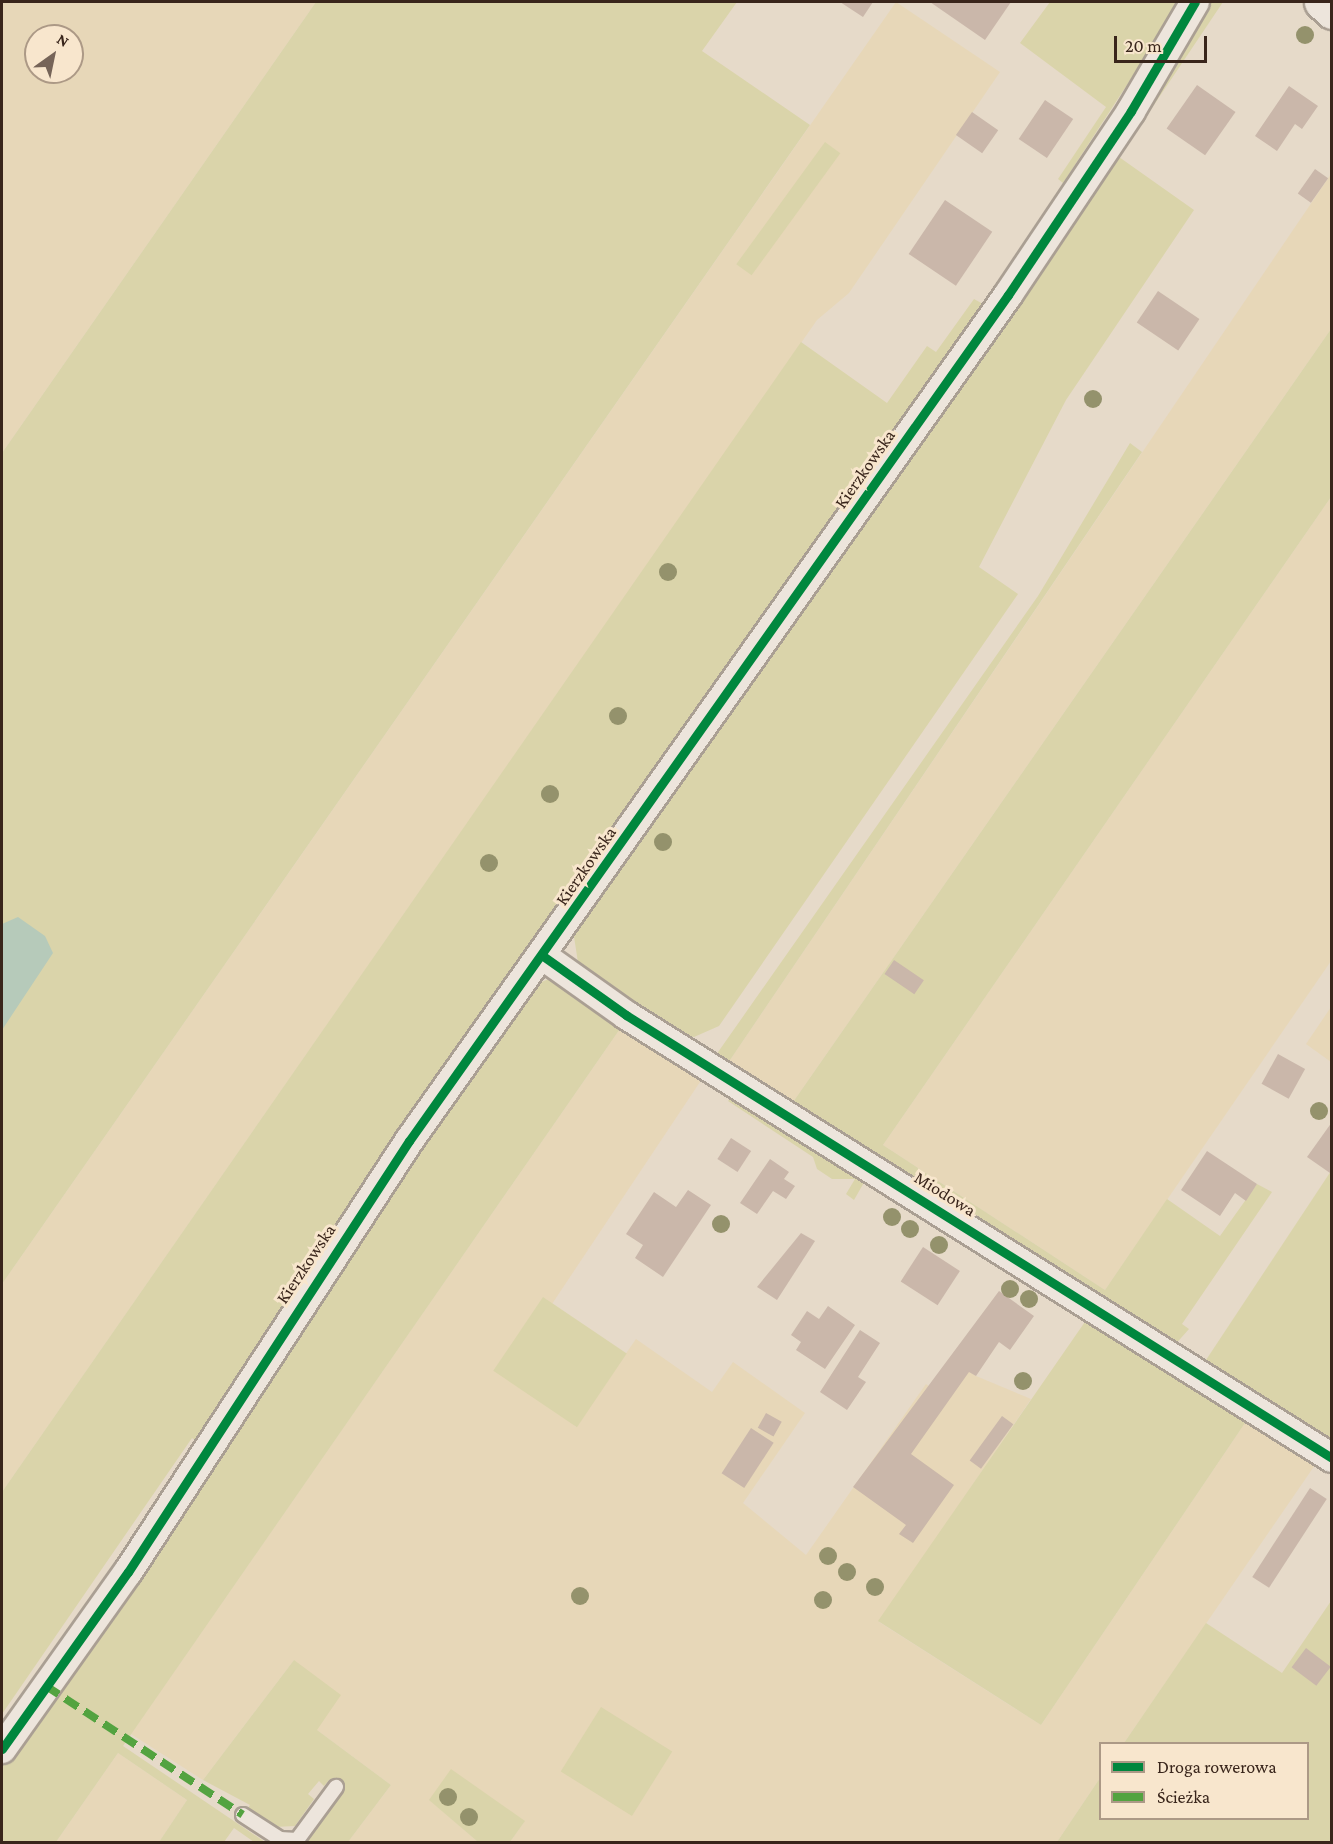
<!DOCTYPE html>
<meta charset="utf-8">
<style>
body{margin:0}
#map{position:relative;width:1333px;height:1844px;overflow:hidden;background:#e6dac9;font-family:"Crimson Pro",serif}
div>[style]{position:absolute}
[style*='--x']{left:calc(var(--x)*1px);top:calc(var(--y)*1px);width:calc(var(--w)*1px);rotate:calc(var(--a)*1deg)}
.farmland>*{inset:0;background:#e7d7b8}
.green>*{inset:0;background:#dad4aa;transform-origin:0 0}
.water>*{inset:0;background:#b6caba}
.building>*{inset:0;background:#cab7aa;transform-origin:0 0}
.roads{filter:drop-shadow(2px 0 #aa9f93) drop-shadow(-2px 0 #aa9f93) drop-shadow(0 2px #aa9f93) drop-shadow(0 -2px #aa9f93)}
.lane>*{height:14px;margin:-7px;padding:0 7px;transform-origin:7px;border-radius:7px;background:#ede5dc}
.street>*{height:28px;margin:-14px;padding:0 14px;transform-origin:14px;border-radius:14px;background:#ede5dc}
.secondary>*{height:33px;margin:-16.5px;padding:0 16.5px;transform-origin:16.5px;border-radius:16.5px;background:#ede5dc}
.quiet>*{height:8px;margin-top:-4px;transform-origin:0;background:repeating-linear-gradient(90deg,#53a340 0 15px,transparent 0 23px)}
.cycleway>*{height:9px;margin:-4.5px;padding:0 4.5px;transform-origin:4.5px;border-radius:4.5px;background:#00873e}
.trees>*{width:18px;height:18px;margin:-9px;border-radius:50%;background:#94926c}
span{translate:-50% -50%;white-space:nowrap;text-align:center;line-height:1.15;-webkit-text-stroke:6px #f8e6cd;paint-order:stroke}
.street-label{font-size:18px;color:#39251b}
.frame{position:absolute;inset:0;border:3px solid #39251b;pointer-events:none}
.legend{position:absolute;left:1099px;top:1742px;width:210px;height:78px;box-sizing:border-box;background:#f8e6cd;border:2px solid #ac9986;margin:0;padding:8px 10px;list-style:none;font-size:18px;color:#39251b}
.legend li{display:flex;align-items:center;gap:12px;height:30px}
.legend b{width:30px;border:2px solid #ac9986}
.north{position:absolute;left:24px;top:24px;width:60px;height:60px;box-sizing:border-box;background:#f8e6cd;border:2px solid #ac9986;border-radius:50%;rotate:33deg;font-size:16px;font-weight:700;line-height:24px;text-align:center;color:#39251b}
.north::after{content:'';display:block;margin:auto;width:21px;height:27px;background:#766458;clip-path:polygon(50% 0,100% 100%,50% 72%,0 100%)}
.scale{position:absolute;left:1114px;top:36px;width:93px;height:27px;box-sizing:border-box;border:3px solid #39251b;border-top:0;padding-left:8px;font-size:18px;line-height:21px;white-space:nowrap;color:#39251b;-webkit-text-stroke:4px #f8e6cd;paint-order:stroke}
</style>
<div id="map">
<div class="farmland">
<div style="clip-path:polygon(evenodd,2px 2px,316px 2px,2px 453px,2px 2px,36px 36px,72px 36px,72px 72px,36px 72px,36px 36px)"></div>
<div style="clip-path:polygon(896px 2px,1000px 72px,849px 293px,817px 320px,2px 1492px,2px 1284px)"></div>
<div style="clip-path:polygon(1331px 174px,1331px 329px,791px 1105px,728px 1063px)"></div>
<div style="clip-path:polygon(1331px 497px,1331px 961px,1105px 1290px,883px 1145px)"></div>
<div style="clip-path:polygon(1331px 1007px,1331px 1062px,1306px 1044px)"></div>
<div style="clip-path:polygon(622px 1026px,702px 1079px,552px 1304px,546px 1299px,575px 1427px,636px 1339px,712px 1392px,733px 1362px,805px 1413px,743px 1503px,806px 1555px,926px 1384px,930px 1387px,951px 1359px,976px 1376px,1031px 1399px,879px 1622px,1041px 1725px,1245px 1423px,1315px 1465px,1124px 1743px,1100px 1744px,1100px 1778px,1057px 1842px,510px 1842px,524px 1822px,430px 1800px,478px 1842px,348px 1842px,391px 1785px,317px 1730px,294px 1660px,203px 1780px,131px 1734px)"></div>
<div style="clip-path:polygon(118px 1753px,187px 1800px,159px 1842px,56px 1842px)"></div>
</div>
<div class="green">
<div style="clip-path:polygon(316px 2px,737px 2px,702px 51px,810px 125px,2px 1284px,2px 453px)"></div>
<div style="clip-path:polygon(1050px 2px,1181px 2px,1063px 183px,1058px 179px,1106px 107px,1020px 43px)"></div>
<div style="clip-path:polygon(1211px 2px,1223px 2px,1119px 157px,1194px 210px,1066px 400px,979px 567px,1018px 594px,719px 1026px,694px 1037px,677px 1033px,579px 969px,573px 930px,1114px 154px)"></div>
<div style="left:825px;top:142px;width:19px;height:151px;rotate:36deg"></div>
<div style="clip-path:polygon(974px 299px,983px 304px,910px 412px,338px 1224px,533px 985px,552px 978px,622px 1026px,123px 1746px,265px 1842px,254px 1842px,234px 1828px,224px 1842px,159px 1842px,187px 1800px,118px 1753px,56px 1842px,2px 1842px,2px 1766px,214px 1454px,192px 1438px,2px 1714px,2px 1492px,801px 342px,887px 403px,927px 346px,936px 352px)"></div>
<div style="clip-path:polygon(1331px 329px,1331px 497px,883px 1145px,1105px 1290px,1167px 1199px,1220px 1236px,1257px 1184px,1272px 1192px,1182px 1324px,1189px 1329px,1173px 1347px,791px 1105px)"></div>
<div style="clip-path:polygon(1130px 443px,1142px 452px,728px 1063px,716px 1055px,1038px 596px)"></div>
<div style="clip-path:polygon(735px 1093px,866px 1179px,854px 1200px,846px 1194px,855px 1179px,832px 1179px,817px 1169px,813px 1157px,728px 1101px)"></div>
<div style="clip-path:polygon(1331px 1171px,1331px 1446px,1206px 1360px)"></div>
<div style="left:543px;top:1297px;width:101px;height:89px;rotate:34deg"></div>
<div style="clip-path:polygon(1089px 1316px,1166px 1362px,1172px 1375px,1196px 1381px,1318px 1460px,1315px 1465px,1245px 1423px,1041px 1725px,878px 1621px)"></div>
<div style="clip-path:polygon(1331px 1601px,1331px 1842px,1057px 1842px,1100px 1778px,1100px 1818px,1308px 1818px,1308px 1744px,1124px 1743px,1206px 1623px,1282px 1673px)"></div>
<div style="clip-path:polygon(294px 1660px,341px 1695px,317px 1730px,391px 1785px,348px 1842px,305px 1842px,344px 1791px,329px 1780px,324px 1786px,319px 1781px,308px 1794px,314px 1799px,295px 1826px,274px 1827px,247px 1809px,250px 1805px,203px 1780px)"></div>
<div style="left:601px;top:1707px;width:84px;height:76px;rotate:32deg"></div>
<div style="clip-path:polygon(451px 1769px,525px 1821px,510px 1842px,478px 1842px,429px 1800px)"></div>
</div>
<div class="water">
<div style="clip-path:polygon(18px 917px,45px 936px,53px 953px,2px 1030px,2px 924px)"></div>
</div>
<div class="building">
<div style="clip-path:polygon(840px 2px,873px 2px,863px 17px)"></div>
<div style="clip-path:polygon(930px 2px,1011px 2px,985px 40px)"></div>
<div style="left:1197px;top:85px;width:47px;height:53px;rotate:35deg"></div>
<div style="clip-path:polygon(1289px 86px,1318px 106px,1302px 129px,1295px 124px,1277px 151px,1255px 136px)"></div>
<div style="left:1045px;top:100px;width:34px;height:47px;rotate:34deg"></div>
<div style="left:972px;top:112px;width:32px;height:28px;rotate:35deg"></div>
<div style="left:1315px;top:169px;width:16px;height:30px;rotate:35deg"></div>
<div style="left:945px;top:200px;width:57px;height:65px;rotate:34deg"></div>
<div style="left:1158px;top:291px;width:50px;height:38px;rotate:34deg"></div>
<div style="left:894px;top:960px;width:36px;height:17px;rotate:34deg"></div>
<div style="left:1278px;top:1054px;width:31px;height:34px;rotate:29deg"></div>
<div style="clip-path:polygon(1332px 1122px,1332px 1171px,1330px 1173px,1307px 1157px)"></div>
<div style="left:731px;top:1138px;width:24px;height:25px;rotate:33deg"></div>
<div style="clip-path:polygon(1207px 1151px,1257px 1184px,1246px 1201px,1235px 1193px,1220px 1216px,1181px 1190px)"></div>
<div style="clip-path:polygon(770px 1159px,789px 1172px,784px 1179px,795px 1186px,786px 1199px,773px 1191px,757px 1214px,740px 1203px)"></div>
<div style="clip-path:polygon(688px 1190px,711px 1205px,663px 1277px,635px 1258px,643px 1245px,626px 1234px,654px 1192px,676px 1207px)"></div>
<div style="clip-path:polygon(801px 1233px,815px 1241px,777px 1300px,757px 1287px)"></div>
<div style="left:923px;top:1247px;width:44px;height:41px;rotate:33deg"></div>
<div style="clip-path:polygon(999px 1291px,1034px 1316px,1010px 1350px,999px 1342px,976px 1376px,969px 1372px,911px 1454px,954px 1485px,913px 1543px,899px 1534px,906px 1525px,853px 1487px)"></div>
<div style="clip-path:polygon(828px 1306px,855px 1325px,825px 1369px,796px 1350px,801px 1342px,791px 1335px,807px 1311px,819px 1319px)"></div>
<div style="clip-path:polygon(860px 1330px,880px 1343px,858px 1377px,866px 1382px,847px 1410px,820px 1392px)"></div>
<div style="left:766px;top:1413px;width:18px;height:17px;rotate:29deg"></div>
<div style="left:1002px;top:1416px;width:14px;height:55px;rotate:36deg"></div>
<div style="left:751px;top:1428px;width:27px;height:54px;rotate:33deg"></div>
<div style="left:1310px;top:1488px;width:20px;height:106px;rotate:33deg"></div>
<div style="left:1306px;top:1648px;width:31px;height:24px;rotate:37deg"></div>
</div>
<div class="roads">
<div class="lane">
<div style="--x:243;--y:1815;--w:44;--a:33"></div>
<div style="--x:280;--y:1839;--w:17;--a:3"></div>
<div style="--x:297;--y:1840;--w:66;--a:-53.7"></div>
</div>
<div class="street">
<div style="--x:543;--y:956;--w:102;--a:35.4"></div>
<div style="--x:626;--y:1015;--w:833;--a:32.11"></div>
<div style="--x:2;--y:1749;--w:217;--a:-54.6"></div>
<div style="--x:128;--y:1572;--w:515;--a:-56.9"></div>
<div style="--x:409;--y:1141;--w:1037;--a:-54.7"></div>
<div style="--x:1008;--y:295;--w:221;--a:-56.2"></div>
<div style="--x:1131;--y:111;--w:126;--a:-59.6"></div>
</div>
<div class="secondary">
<div style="--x:1321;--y:2;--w:15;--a:42"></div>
</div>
</div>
<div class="quiet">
<div style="--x:46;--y:1686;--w:235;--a:33.2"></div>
</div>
<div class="cycleway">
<div style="--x:543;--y:956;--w:102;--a:35.4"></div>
<div style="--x:626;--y:1015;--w:833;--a:32.11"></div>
<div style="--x:2;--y:1749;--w:217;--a:-54.6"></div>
<div style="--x:128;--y:1572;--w:515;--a:-56.9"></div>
<div style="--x:409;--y:1141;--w:1037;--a:-54.7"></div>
<div style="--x:1008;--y:295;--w:221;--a:-56.2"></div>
<div style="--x:1131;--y:111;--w:126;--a:-59.6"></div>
</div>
<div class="trees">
<div style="left:1305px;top:35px"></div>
<div style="left:1093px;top:399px"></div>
<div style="left:668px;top:572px"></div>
<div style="left:618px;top:716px"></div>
<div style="left:550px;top:794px"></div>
<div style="left:663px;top:842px"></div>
<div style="left:489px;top:863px"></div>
<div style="left:1319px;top:1111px"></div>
<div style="left:892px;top:1217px"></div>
<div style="left:721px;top:1224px"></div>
<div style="left:910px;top:1229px"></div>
<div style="left:939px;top:1245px"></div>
<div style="left:1010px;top:1289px"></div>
<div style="left:1029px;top:1299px"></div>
<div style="left:1023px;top:1381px"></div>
<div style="left:828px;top:1556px"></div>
<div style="left:847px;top:1572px"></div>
<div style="left:875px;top:1587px"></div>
<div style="left:580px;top:1596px"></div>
<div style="left:823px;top:1600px"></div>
<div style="left:448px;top:1797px"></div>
<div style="left:469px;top:1817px"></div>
</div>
<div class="street-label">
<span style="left:865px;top:469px;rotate:-55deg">Kierzkowska</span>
<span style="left:586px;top:866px;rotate:-55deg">Kierzkowska</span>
<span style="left:945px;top:1194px;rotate:32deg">Miodowa</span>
<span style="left:306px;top:1264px;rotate:-56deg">Kierzkowska</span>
</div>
<div class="frame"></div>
<ul class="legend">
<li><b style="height:8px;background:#00873e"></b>Droga rowerowa</li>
<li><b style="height:8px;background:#53a340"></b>Ścieżka</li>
</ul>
<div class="north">N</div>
<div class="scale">20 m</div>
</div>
